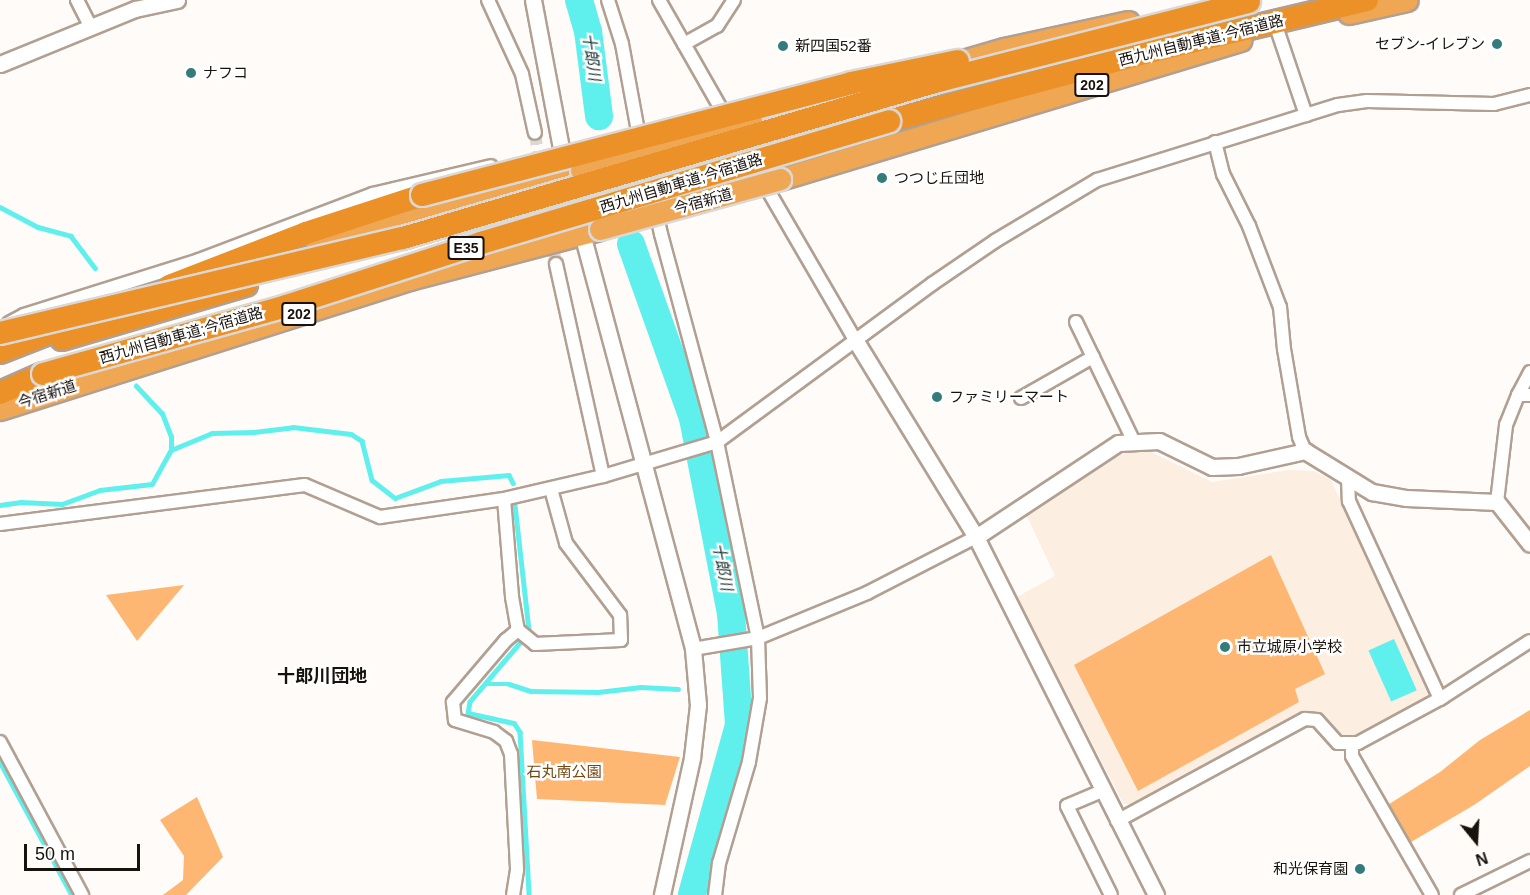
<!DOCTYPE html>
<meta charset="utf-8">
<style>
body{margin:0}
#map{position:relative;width:1530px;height:895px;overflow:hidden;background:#fefbf8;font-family:Helvetica,"Noto Sans JP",sans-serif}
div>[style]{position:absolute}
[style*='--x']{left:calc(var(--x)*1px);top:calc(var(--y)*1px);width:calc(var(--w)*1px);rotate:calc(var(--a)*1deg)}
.built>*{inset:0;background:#fceee1}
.green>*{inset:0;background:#fdb773}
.water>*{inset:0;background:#5ff0ed;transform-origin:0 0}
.stream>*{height:4.5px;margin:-2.25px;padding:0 2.25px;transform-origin:2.25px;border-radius:2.25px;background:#5ff0ed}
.river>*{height:28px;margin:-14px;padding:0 14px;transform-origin:14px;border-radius:14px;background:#5ff0ed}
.minor-tunnel>*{height:12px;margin-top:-6px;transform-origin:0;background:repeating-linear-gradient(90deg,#dcd8d5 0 12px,transparent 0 18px)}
.roads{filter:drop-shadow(2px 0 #b1a092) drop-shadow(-2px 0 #b1a092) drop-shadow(0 2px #b1a092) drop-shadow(0 -2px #b1a092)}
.minor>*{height:12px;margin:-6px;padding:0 6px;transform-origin:6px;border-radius:6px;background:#fff}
.tertiary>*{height:15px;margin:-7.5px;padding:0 7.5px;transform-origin:7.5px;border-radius:7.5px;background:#fff}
.trunk>*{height:21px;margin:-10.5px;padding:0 10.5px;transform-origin:10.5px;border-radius:10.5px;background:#f0a753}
.motorway>*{height:22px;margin:-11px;padding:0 11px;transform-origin:11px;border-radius:11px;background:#ec9128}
.bridges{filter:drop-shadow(2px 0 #dad9d8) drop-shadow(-2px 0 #dad9d8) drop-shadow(0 2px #dad9d8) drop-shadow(0 -2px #dad9d8)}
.trunk-bridge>*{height:21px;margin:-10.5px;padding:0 10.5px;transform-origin:10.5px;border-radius:10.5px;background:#f0a753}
.motorway-bridge>*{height:22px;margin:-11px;padding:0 11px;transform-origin:11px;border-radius:11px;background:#ec9128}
.dots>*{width:16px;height:16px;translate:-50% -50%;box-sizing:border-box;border:3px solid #fff;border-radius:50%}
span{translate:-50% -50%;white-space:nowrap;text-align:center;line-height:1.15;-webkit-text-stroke:5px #fff;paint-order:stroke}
.shield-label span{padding:2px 4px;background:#fff;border:2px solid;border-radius:4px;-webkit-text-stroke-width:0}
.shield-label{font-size:14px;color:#18120d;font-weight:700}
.street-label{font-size:15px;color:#18120d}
.poi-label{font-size:15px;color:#18120d}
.right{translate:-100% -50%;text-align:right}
.left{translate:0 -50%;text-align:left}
.park-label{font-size:15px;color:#764610}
.water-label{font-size:16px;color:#193131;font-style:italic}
.quarter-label{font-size:18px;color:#18120d;font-weight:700}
.north{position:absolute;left:1446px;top:811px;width:60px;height:60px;-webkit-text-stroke:4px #fff;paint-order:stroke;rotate:162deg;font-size:16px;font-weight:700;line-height:24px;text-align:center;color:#18120d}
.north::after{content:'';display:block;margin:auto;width:21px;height:27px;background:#18120d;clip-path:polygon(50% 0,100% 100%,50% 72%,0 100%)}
.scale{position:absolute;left:24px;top:844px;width:116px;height:27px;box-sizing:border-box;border:3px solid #18120d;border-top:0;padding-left:8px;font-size:18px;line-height:21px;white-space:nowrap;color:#18120d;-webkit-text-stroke:4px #fff;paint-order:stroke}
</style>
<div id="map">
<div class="built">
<div style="clip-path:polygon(1133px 450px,1151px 452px,1212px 482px,1289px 470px,1314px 471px,1331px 480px,1429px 696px,1359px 735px,1344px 736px,1322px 714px,1305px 710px,1131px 805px,1123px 803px,1017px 597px,1055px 576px,1027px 516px,1114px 458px)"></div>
</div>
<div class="green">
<div style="clip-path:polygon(1271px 555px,1325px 674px,1295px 689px,1299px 702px,1138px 791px,1074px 665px)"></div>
<div style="clip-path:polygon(184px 585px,137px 641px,106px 595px)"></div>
<div style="clip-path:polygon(1530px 710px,1530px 766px,1474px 805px,1411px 842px,1386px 806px,1440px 772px,1480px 740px)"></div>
<div style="clip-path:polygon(532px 740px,680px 757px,665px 805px,537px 799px)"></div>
<div style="clip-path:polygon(197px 797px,223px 857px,186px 895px,163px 895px,183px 880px,184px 856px,160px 820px)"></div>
</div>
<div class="water">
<div style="left:1394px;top:639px;width:56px;height:28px;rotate:66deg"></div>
</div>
<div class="stream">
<div style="--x:0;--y:207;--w:43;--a:27.8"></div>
<div style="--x:38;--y:227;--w:34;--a:15"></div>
<div style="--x:71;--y:236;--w:40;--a:53"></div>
<div style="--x:171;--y:450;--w:44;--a:-22.5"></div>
<div style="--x:212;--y:433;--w:42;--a:-1.4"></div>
<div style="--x:254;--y:432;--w:39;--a:-7"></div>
<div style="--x:293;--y:427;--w:58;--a:6.9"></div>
<div style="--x:351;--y:434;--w:13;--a:32"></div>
<div style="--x:362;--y:441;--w:40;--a:75.6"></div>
<div style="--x:372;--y:480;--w:29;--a:38"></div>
<div style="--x:395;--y:498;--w:49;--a:-20.3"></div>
<div style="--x:441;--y:481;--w:68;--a:-5"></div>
<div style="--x:509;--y:475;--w:9;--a:63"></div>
<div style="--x:0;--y:505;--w:21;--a:-8"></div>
<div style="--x:21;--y:502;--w:41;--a:2.8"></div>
<div style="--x:62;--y:504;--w:40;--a:-20.2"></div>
<div style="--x:100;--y:490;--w:52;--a:-6.6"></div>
<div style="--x:152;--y:484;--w:39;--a:-61"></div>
<div style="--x:171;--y:450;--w:13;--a:-90"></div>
<div style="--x:171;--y:437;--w:25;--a:-111"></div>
<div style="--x:162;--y:414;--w:38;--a:-133"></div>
<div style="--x:515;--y:505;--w:125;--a:83.6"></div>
<div style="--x:520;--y:643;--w:77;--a:130.3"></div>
<div style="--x:470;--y:702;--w:11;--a:100"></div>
<div style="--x:468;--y:713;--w:47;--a:12.3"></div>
<div style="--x:514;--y:723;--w:11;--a:56"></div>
<div style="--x:520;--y:732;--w:163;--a:86.8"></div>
<div style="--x:485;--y:684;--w:24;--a:0"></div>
<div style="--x:509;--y:684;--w:23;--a:18"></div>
<div style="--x:531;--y:691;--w:67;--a:0.9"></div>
<div style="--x:598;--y:692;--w:43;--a:-6.6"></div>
<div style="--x:641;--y:687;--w:37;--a:3"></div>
<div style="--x:0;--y:762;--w:151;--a:61.6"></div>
</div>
<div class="river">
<div style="--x:579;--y:0;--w:32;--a:74"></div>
<div style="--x:588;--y:31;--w:86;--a:82.6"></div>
<div style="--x:631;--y:244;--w:185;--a:70.4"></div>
<div style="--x:693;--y:418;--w:199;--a:79"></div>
<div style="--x:731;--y:613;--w:112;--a:85.9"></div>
<div style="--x:739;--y:725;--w:176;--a:105.5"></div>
</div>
<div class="minor-tunnel">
<div style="--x:535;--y:133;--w:34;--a:82"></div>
<div style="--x:545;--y:193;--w:72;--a:81.2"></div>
</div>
<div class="roads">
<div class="minor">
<div style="--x:77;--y:0;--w:30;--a:63"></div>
<div style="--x:488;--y:0;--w:81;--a:65.3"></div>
<div style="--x:522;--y:74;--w:60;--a:77.6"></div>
<div style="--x:608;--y:0;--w:46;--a:72.3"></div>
<div style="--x:622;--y:44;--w:100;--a:79.6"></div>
<div style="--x:659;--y:0;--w:137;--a:60.3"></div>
<div style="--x:1277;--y:29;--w:91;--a:71.4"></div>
<div style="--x:684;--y:44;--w:38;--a:-29"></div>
<div style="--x:717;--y:26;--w:31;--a:-57"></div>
<div style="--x:737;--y:137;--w:233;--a:59.8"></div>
<div style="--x:1215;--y:142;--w:33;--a:76"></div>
<div style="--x:1223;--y:174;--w:58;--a:63.4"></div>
<div style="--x:1249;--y:226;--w:87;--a:69.1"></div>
<div style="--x:1280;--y:307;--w:42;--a:84.6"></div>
<div style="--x:1284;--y:349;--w:89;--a:80.3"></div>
<div style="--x:1299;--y:437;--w:15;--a:67"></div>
<div style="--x:645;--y:162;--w:74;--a:77.5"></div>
<div style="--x:661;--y:234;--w:215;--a:74.9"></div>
<div style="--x:717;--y:442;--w:200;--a:78.2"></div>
<div style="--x:758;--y:638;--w:60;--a:88.1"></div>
<div style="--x:760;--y:698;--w:65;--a:99.8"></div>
<div style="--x:749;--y:762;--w:105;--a:106.5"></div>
<div style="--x:719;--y:863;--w:32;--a:97"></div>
<div style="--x:556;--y:264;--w:217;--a:77.5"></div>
<div style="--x:1076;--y:322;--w:133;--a:64.2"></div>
<div style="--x:9;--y:323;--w:17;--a:-28"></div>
<div style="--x:24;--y:315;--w:183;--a:-17.4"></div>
<div style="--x:199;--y:260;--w:186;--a:-20.8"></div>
<div style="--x:373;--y:194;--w:121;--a:-13.3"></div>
<div style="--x:1518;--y:395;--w:26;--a:-62"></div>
<div style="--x:1021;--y:398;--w:83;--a:-29.7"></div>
<div style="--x:1348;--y:477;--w:24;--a:88"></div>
<div style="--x:1349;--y:501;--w:218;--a:65.3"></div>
<div style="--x:504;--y:499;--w:98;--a:85.3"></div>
<div style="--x:512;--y:597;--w:34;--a:80"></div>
<div style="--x:518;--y:630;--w:16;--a:140"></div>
<div style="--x:506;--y:640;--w:82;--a:130.5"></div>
<div style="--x:453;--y:702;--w:18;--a:84"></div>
<div style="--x:455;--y:720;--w:41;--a:17.1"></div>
<div style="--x:494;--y:732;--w:15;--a:37"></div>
<div style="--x:506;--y:741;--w:14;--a:69"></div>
<div style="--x:511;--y:754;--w:116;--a:87"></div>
<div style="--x:517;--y:870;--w:25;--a:99"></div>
<div style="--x:1497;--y:502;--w:78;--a:-83.3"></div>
<div style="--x:1506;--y:425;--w:32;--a:-68"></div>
<div style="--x:1518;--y:395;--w:12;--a:0"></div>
<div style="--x:0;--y:524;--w:307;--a:-7.3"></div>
<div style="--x:305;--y:485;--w:82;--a:23.1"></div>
<div style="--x:380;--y:517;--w:125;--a:-8.3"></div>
<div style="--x:504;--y:499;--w:102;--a:-13.1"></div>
<div style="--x:603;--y:476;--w:119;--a:-16.6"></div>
<div style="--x:717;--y:442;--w:267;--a:-36.3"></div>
<div style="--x:932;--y:284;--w:76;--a:-34.3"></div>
<div style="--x:995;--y:241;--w:119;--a:-30.9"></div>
<div style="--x:1097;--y:180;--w:252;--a:-17.3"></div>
<div style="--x:1338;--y:105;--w:29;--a:-8"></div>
<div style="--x:1367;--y:101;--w:127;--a:1.4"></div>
<div style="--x:1494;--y:104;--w:37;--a:-14"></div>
<div style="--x:518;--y:630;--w:22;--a:39"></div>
<div style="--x:535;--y:644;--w:86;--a:-2.7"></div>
<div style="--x:621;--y:640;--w:25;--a:-92"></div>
<div style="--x:620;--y:615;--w:90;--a:-126.9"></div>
<div style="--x:566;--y:543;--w:56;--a:-105.5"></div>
<div style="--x:693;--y:649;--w:66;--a:-9.6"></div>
<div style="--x:758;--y:638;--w:118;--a:-22.4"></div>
<div style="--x:867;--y:593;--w:123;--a:-27.2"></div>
<div style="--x:0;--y:742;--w:174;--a:61.8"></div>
<div style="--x:1352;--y:744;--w:12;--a:90"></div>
<div style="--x:1352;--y:756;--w:160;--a:60.1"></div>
<div style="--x:1102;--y:791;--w:38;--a:157"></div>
<div style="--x:1067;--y:806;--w:99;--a:63.7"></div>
<div style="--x:1117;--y:821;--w:214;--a:-28.5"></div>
<div style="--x:1305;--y:719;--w:12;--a:5"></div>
<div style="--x:1317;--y:720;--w:31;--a:48"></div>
<div style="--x:1338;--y:743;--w:20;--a:0"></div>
<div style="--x:1358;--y:743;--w:97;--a:-28.4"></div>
<div style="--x:1443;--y:697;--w:103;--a:-32.8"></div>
<div style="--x:1461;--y:895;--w:77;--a:-26.2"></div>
</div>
<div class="tertiary">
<div style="--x:533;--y:0;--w:177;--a:79.3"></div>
<div style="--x:566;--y:174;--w:492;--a:75"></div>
<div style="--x:693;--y:649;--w:56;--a:84.9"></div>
<div style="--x:698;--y:705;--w:53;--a:96.5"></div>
<div style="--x:692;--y:758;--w:140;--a:102.4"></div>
<div style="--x:0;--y:64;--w:146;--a:-22.2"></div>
<div style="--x:135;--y:9;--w:43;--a:-12.1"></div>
<div style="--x:854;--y:338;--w:233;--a:58.5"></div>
<div style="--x:976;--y:537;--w:401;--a:63.3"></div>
<div style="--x:976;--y:537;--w:170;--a:-33.5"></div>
<div style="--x:1118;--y:443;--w:41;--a:-2.8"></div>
<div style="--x:1159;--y:441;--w:59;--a:26.1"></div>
<div style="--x:1212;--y:467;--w:26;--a:-2"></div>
<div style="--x:1238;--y:466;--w:69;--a:-12.6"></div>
<div style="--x:1305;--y:451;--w:79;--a:31.5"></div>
<div style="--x:1372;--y:492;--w:35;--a:10"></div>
<div style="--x:1406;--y:498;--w:91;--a:2.5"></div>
<div style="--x:1497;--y:502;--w:53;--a:51.8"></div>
</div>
<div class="trunk">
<div style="--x:1349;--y:13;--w:59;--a:-12.6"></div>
<div style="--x:942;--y:67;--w:65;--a:-16.2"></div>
<div style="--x:1004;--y:49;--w:127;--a:-12.3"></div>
<div style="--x:751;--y:121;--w:56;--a:-15.5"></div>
<div style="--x:780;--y:179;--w:481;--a:-16.8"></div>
<div style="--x:316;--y:249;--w:277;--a:-16.6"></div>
<div style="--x:0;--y:409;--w:429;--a:-17.6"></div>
<div style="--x:409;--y:279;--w:197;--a:-14.7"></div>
</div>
<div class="motorway">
<div style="--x:889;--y:121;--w:273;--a:-14.9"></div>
<div style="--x:1153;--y:51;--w:220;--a:-13.4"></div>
<div style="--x:169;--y:286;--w:147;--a:-21.1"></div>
<div style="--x:306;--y:233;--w:122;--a:-18.1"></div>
<div style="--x:62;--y:339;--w:192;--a:-16.4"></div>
<div style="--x:0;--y:352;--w:83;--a:-21.3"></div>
<div style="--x:0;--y:393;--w:47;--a:-23.8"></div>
</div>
</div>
<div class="bridges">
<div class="trunk-bridge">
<div style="--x:581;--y:170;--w:177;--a:-16.1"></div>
<div style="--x:600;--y:229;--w:187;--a:-15.5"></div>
</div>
<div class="motorway-bridge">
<div style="--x:422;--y:195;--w:443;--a:-14.6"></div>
<div style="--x:851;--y:83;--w:109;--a:-11.6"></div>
<div style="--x:0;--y:333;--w:414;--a:-13.3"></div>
<div style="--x:403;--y:238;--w:558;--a:-16.35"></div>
<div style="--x:938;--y:81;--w:321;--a:-14.3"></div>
<div style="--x:43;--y:374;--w:252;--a:-15.6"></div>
<div style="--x:286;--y:306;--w:205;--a:-17.9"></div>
<div style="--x:481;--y:243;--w:426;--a:-16.6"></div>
</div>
</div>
<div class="dots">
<div style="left:1497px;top:44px;background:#337c7b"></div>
<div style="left:783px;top:46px;background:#337c7b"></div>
<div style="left:191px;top:73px;background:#337c7b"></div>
<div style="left:882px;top:178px;background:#337c7b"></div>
<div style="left:937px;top:397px;background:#337c7b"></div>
<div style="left:1225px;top:647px;background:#337c7b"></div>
<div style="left:1360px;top:869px;background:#337c7b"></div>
</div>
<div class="shield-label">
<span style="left:1092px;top:85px">202</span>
<span style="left:466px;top:248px">E35</span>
<span style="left:299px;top:314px">202</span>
</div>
<div class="street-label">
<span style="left:1201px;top:40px;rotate:-14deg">西九州自動車道;今宿道路</span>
<span style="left:681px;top:183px;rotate:-17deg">西九州自動車道;今宿道路</span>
<span style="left:703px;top:201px;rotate:-15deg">今宿新道</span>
<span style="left:181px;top:335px;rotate:-16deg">西九州自動車道;今宿道路</span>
<span style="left:47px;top:394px;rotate:-18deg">今宿新道</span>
</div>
<div class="poi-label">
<span class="right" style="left:1485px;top:44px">セブン-イレブン</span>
<span class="left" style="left:795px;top:46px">新四国52番</span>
<span class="left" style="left:203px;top:73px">ナフコ</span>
<span class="left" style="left:894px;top:178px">つつじ丘団地</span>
<span class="left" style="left:949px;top:397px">ファミリーマート</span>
<span class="left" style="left:1237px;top:647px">市立城原小学校</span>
<span class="right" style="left:1348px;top:869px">和光保育園</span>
</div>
<div class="park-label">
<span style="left:564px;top:772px">石丸南公園</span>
</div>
<div class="water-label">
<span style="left:591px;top:57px;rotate:82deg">十郎川</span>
<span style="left:722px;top:567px;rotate:79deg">十郎川</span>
</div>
<div class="quarter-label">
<span style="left:322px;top:676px">十郎川団地</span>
</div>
<div class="north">N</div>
<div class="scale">50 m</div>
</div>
